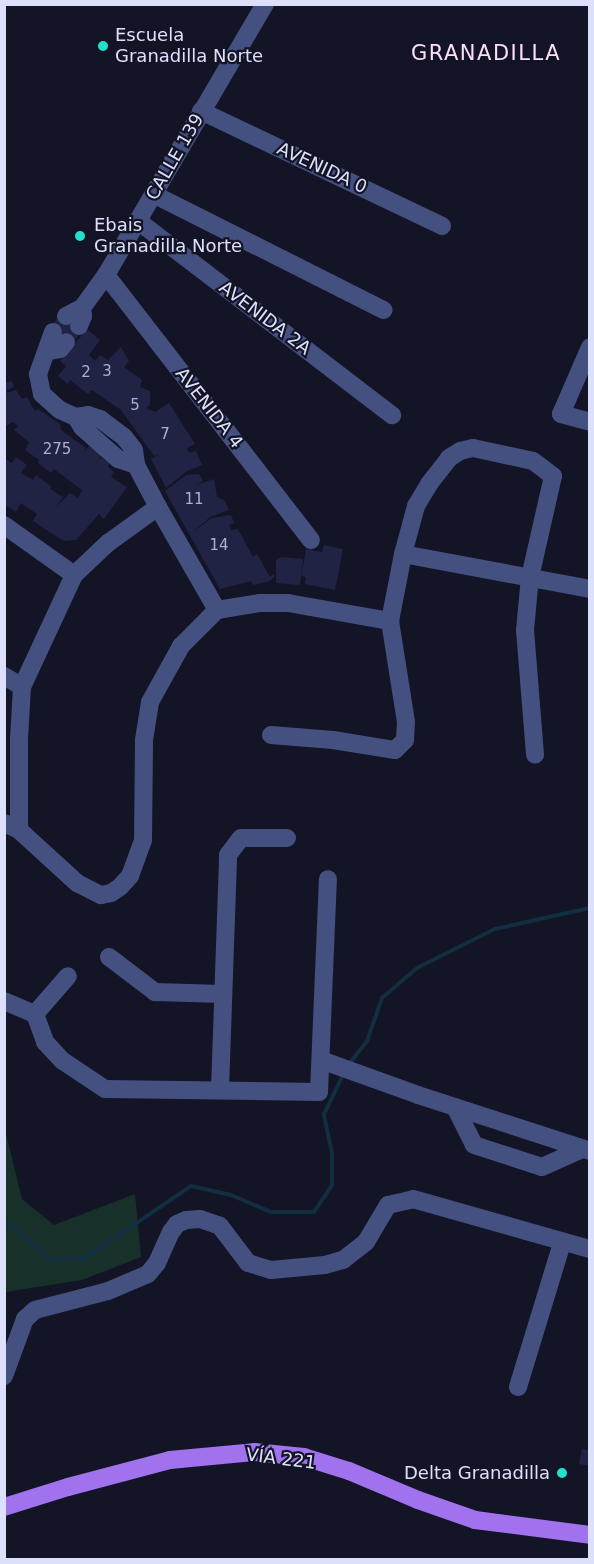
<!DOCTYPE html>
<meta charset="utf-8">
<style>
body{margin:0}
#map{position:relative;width:594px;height:1564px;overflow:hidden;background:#131426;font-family:"DejaVu Sans",sans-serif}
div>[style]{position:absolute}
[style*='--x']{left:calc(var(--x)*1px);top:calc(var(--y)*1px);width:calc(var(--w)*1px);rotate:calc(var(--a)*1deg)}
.green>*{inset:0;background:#173029}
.stream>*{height:4px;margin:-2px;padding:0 2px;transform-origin:2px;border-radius:2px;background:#122e41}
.building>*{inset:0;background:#212345;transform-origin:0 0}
.minor>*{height:18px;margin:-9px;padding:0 9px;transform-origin:9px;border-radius:9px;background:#44507f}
.major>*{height:18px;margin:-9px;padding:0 9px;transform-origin:9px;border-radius:9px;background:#a172ed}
.dots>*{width:16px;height:16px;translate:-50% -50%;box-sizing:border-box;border:3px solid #131426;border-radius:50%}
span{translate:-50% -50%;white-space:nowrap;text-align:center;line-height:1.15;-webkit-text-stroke:4.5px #131426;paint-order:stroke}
.number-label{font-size:15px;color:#aeb1ce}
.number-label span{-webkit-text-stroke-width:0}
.poi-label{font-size:18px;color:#dde0fb}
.left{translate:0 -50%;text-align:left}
.right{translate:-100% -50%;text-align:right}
.street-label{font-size:18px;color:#dde0fb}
.quarter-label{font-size:21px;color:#fbdff7;letter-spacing:1.5px}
.frame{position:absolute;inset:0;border:6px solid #dde0fb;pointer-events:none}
</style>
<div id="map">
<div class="green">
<div style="clip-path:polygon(4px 1125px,22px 1199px,54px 1225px,135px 1194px,141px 1257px,82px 1280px,5px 1292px)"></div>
</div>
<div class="stream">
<div style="--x:349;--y:1064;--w:29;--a:-52"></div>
<div style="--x:367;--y:1041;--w:46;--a:-70.8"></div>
<div style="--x:382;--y:998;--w:46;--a:-40.6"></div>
<div style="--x:417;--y:968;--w:87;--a:-26.6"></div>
<div style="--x:495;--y:929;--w:97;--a:-12.5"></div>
<div style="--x:4;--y:1219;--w:62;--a:41.7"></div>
<div style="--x:50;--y:1260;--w:35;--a:-3"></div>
<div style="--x:85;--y:1258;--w:128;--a:-34.2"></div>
<div style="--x:191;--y:1186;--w:41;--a:12.7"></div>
<div style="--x:231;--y:1195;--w:43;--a:23"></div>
<div style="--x:271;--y:1212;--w:43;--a:0"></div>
<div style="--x:314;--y:1212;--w:32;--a:-56"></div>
<div style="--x:332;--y:1185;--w:32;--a:-90"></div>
<div style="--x:332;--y:1153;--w:40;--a:-102"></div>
<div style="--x:324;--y:1114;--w:46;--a:-64"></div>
</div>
<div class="building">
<div style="left:61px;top:313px;width:27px;height:20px;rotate:36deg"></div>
<div style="clip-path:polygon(87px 329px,100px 340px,89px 355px,95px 361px,100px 355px,108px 360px,121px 347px,129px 361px,124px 367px,142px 380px,140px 387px,150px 391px,150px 405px,146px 408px,155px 412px,169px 403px,195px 444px,187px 448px,189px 453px,196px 451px,202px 465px,187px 471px,166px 488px,151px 459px,160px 454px,154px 456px,121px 410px,92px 390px,88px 394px,70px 380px,68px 384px,58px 376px,66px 366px,60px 361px)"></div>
<div style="clip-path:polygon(12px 381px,14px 387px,7px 390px,7px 393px,16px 390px,22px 399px,27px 397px,35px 411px,38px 409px,60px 424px,61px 430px,86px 448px,83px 453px,89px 446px,102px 455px,94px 465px,102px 457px,110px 463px,108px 467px,114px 472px,111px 477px,127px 487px,104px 519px,99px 514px,76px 540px,64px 541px,45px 529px,33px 521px,37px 514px,21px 503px,16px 512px,4px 504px,4px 458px,12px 463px,16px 457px,27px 465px,21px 473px,33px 480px,36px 475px,52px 487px,50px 489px,63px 497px,56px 507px,70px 493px,78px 498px,82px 490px,54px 469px,51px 473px,38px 463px,39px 460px,25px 450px,29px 442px,14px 430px,18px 426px,13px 422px,4px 427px,4px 383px)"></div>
<div style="clip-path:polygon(199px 474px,203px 481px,196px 485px,214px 479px,217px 497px,224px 500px,229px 510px,210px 517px,193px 532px,212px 518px,231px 515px,234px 523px,229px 525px,231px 530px,238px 529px,253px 557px,257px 554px,270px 577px,273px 574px,275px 576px,270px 581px,253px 585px,251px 581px,220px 589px,165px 491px,186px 475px)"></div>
<div style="clip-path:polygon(324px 545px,343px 549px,335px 590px,305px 584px,306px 577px,301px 576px,306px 549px,322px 552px)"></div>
<div style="clip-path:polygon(281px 557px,303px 559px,300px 585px,276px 583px,276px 560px)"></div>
<div style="clip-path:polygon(582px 1449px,590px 1451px,590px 1466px,579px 1464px)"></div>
</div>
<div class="minor">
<div style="--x:201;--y:111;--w:267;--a:25.5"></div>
<div style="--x:153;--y:194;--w:258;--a:26.7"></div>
<div style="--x:138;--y:221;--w:320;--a:37.4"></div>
<div style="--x:106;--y:275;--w:335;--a:52.3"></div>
<div style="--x:82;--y:308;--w:41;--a:-54"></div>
<div style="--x:106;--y:275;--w:314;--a:-59.6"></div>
<div style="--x:66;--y:316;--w:18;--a:-27"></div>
<div style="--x:79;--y:326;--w:11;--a:-68"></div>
<div style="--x:83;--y:316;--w:8;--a:-97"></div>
<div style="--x:53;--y:332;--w:45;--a:109.7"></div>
<div style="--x:38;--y:374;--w:20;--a:79"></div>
<div style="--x:42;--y:394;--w:24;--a:42"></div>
<div style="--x:60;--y:410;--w:17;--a:24"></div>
<div style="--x:76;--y:417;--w:12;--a:-9"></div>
<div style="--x:88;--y:415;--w:13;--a:18"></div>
<div style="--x:100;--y:419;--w:30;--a:37"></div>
<div style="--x:124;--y:437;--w:16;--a:52"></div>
<div style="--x:134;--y:450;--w:15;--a:82"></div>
<div style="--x:136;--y:465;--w:47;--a:62.4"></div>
<div style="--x:158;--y:507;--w:119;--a:60.2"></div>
<div style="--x:217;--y:610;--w:44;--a:-9.2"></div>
<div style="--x:260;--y:603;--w:28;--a:0"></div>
<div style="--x:288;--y:603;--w:104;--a:10"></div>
<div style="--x:590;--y:347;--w:73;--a:113.4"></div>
<div style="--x:561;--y:414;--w:30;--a:15"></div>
<div style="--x:48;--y:351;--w:12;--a:-9"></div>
<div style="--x:60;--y:349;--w:9;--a:-49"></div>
<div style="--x:76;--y:417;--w:12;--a:59"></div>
<div style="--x:82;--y:427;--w:27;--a:42"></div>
<div style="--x:102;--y:445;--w:21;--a:41"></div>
<div style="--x:118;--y:459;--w:19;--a:18"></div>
<div style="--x:4;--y:525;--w:86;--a:35.5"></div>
<div style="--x:403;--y:554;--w:190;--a:10.6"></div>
<div style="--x:4;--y:676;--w:21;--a:31"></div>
<div style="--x:271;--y:735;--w:62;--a:4.6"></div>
<div style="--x:333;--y:740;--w:63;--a:9.2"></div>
<div style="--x:395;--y:750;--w:14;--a:-45"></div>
<div style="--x:405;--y:740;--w:18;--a:-87"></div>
<div style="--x:406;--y:722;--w:102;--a:-99"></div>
<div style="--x:390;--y:621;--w:68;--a:-79"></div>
<div style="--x:403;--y:554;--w:50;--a:-74.8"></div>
<div style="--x:416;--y:506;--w:26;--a:-59"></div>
<div style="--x:429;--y:484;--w:33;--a:-52"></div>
<div style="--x:449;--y:458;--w:13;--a:-32"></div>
<div style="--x:460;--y:451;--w:13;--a:-13"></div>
<div style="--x:473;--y:448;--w:61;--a:12.2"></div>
<div style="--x:533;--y:461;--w:25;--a:37"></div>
<div style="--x:553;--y:476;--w:104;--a:102.8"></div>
<div style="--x:530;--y:577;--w:53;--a:95.4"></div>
<div style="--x:525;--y:630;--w:125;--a:85.4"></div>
<div style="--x:4;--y:823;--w:17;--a:25"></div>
<div style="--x:19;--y:830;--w:79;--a:42.4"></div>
<div style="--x:77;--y:883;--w:27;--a:27"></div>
<div style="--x:101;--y:895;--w:10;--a:-11"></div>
<div style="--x:111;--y:893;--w:11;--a:-34"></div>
<div style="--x:120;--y:887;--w:15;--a:-48"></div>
<div style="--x:130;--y:876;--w:38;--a:-70"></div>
<div style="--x:143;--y:840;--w:100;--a:-89.4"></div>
<div style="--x:144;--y:740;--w:38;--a:-81"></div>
<div style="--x:150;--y:702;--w:64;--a:-61"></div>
<div style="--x:181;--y:646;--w:51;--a:-45"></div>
<div style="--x:19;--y:830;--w:91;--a:-90"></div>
<div style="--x:19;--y:739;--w:52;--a:-86.7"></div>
<div style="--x:22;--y:687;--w:123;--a:-65.1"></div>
<div style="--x:74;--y:575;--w:47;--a:-43.3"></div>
<div style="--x:108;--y:543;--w:62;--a:-35.8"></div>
<div style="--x:109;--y:957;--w:58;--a:37.3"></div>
<div style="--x:155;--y:992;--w:68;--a:1.7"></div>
<div style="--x:4;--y:1001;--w:34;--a:23"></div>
<div style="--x:35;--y:1014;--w:50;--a:-49"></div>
<div style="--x:35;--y:1014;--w:30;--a:70"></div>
<div style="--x:45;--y:1042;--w:26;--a:47"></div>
<div style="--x:63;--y:1061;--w:50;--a:33.7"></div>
<div style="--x:105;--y:1089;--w:214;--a:0.8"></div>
<div style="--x:319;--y:1092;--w:213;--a:-87.6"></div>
<div style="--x:321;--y:1060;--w:103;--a:19.8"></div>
<div style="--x:418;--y:1095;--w:181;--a:18"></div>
<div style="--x:220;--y:1089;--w:234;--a:-88"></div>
<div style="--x:228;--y:855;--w:21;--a:-53"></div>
<div style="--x:241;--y:838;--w:46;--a:0"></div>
<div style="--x:455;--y:1107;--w:42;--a:63.4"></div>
<div style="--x:474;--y:1145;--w:71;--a:17.9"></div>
<div style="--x:542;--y:1167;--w:44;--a:-24.2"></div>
<div style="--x:4;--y:1376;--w:61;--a:-69.8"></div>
<div style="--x:25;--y:1319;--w:13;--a:-42"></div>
<div style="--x:35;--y:1310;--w:75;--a:-14.6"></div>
<div style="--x:108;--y:1291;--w:43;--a:-23"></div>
<div style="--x:148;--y:1274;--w:14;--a:-51"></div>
<div style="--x:157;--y:1263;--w:34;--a:-66"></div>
<div style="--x:171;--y:1232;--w:10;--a:-53"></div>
<div style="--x:177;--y:1224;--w:10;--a:-24"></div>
<div style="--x:186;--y:1220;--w:14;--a:-4"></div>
<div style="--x:200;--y:1219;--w:21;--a:19"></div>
<div style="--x:220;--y:1226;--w:46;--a:52.9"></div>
<div style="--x:248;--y:1263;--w:24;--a:17"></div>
<div style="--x:271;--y:1270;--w:54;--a:-5.3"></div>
<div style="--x:325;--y:1265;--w:19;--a:-16"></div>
<div style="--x:343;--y:1260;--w:29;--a:-38"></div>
<div style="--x:366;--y:1242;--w:43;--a:-59.3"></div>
<div style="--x:388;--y:1205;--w:26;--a:-13"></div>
<div style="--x:413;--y:1199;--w:184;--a:15.8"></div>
<div style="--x:518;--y:1387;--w:151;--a:-73"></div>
</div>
<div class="major">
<div style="--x:4;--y:1507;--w:67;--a:-17.4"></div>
<div style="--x:68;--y:1487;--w:106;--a:-14.8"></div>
<div style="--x:170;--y:1460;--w:84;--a:-5.4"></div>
<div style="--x:254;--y:1452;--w:50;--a:5.7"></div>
<div style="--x:304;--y:1457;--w:47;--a:17.3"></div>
<div style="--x:349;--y:1471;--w:75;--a:22.8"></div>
<div style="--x:418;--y:1500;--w:60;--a:19.3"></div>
<div style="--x:475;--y:1520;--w:116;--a:7.4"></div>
</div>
<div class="dots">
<div style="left:103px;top:46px;background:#21e2c8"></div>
<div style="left:80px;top:236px;background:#21e2c8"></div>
<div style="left:562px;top:1473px;background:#21e2c8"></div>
</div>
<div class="number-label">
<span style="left:107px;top:372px">3</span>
<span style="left:86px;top:373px">2</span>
<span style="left:135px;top:406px">5</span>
<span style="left:165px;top:435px">7</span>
<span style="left:57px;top:450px">275</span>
<span style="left:194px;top:500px">11</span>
<span style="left:219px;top:546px">14</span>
</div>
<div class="poi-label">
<span class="left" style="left:115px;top:46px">Escuela<br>Granadilla Norte</span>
<span class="left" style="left:94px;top:236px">Ebais<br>Granadilla Norte</span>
<span class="right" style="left:550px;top:1473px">Delta Granadilla</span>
</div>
<div class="street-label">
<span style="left:175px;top:157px;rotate:-60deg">CALLE 139</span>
<span style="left:322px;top:168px;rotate:25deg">AVENIDA 0</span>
<span style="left:265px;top:318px;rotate:37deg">AVENIDA 2A</span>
<span style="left:209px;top:408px;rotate:52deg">AVENIDA 4</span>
<span style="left:281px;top:1459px;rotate:7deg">VÍA 221</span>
</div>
<div class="quarter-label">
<span style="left:486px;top:53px">GRANADILLA</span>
</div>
<div class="frame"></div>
</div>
